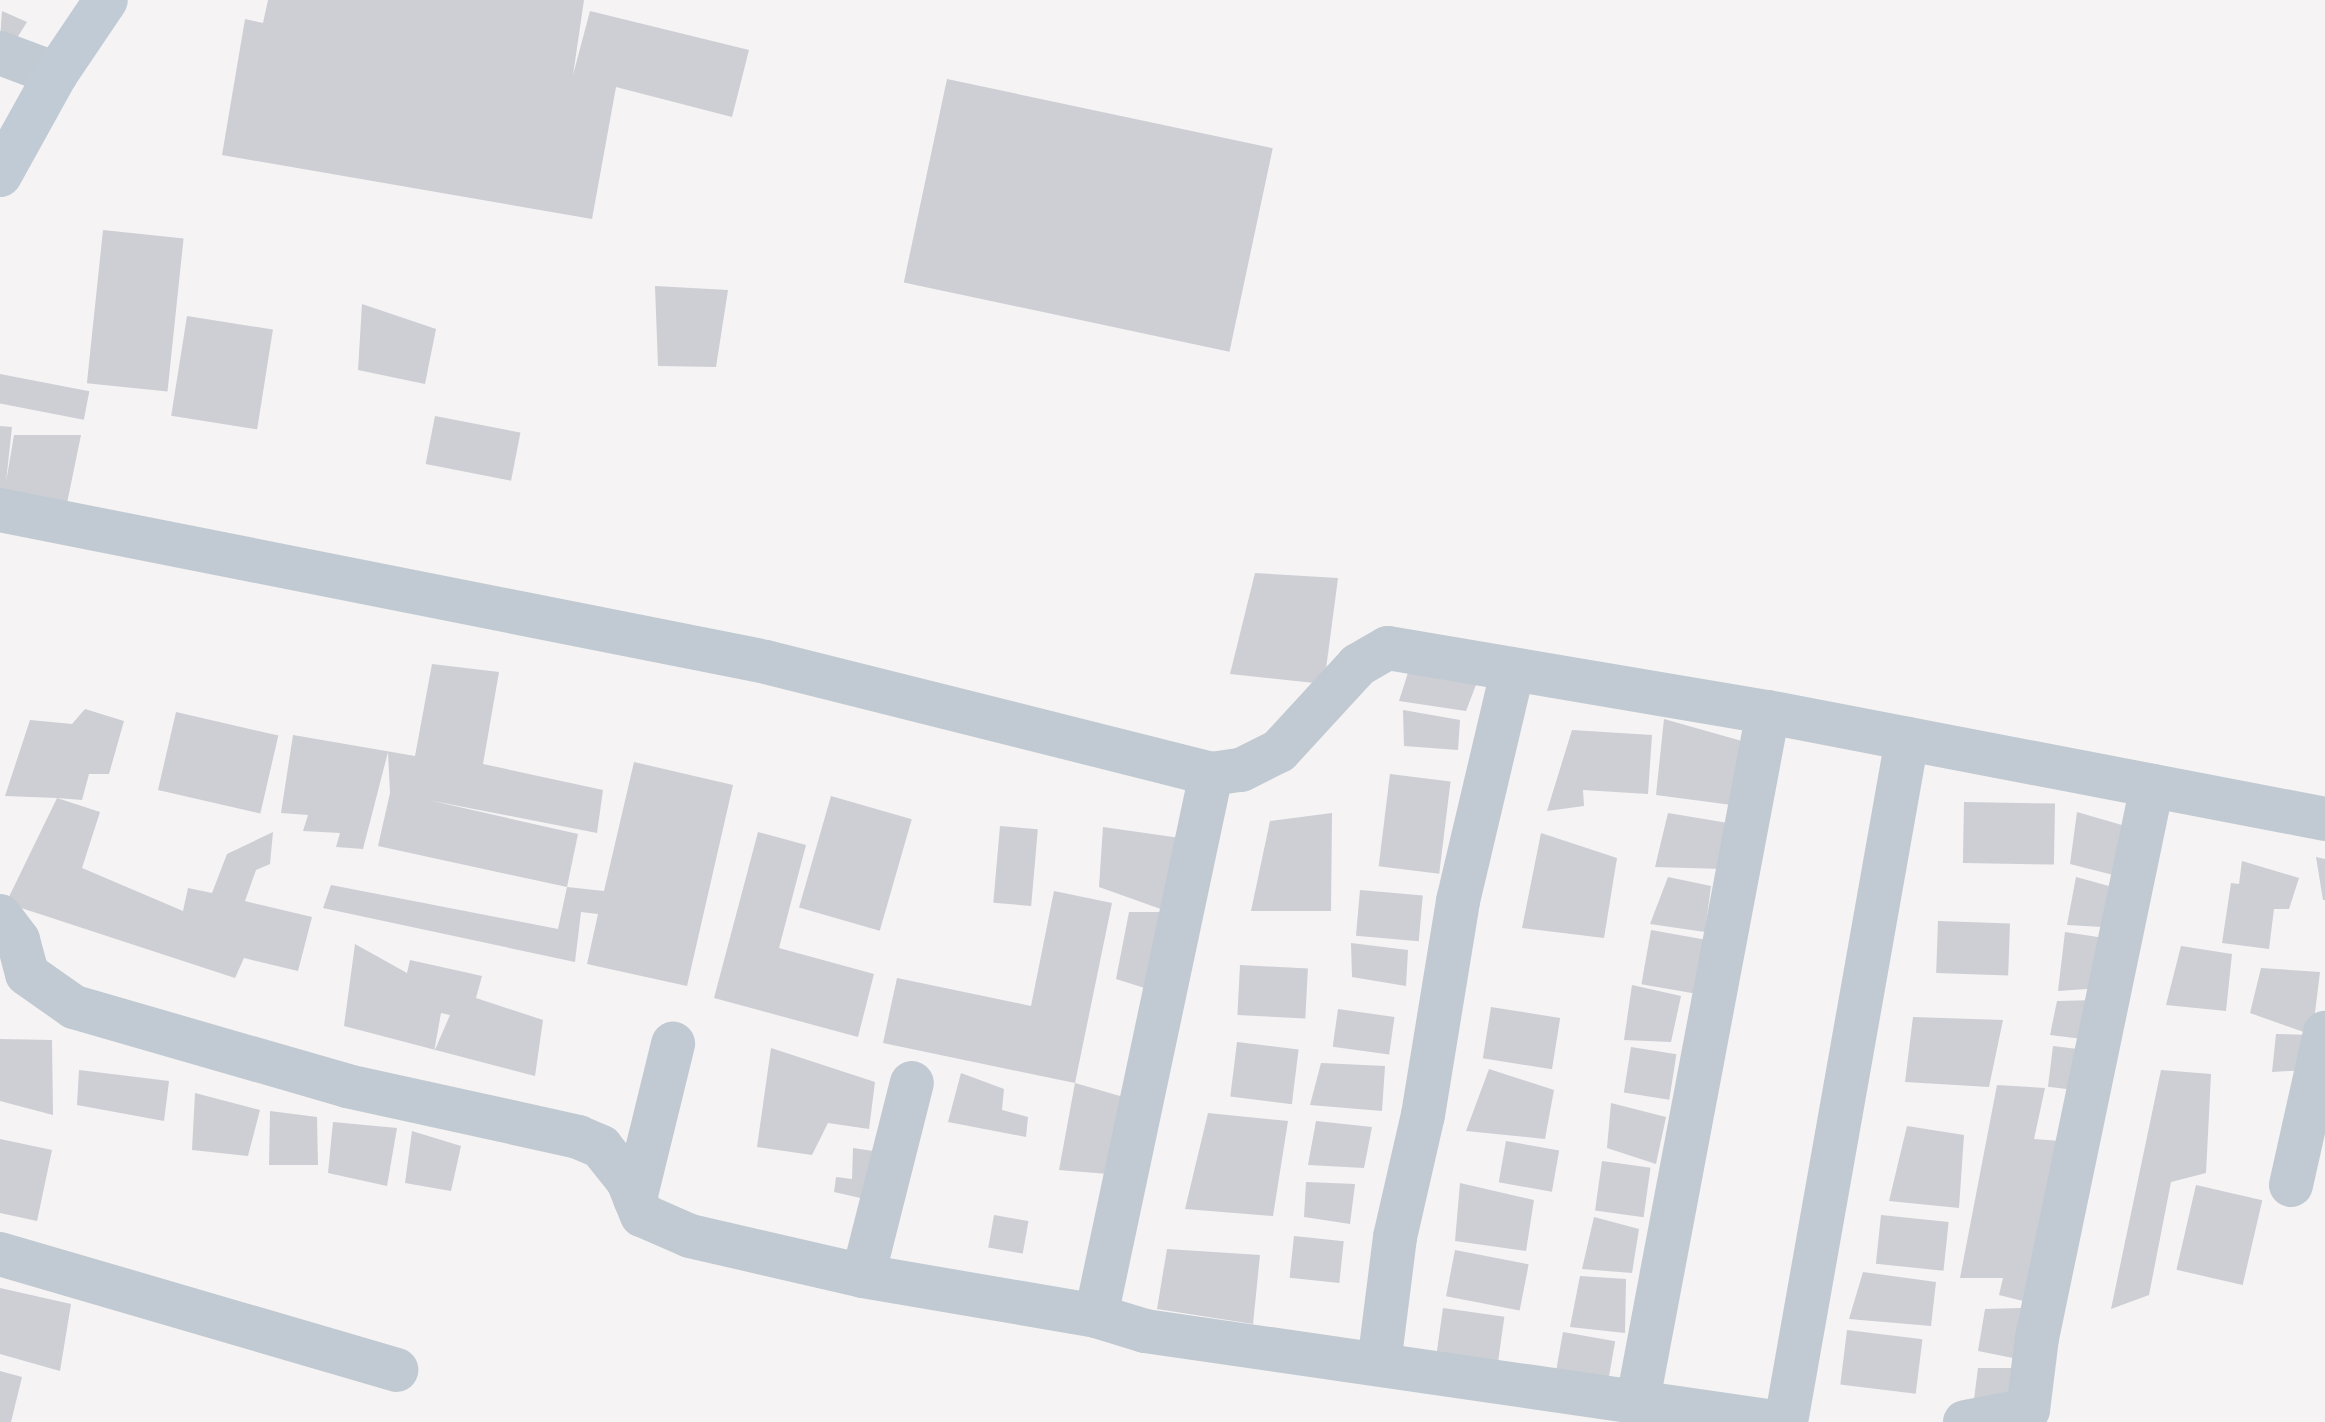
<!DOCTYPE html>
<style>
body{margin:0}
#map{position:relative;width:2325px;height:1422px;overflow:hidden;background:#f5f3f3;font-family:"Sofia Sans Condensed",sans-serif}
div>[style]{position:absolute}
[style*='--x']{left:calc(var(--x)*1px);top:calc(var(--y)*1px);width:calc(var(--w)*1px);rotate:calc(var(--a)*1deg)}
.building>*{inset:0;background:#cdcfd5;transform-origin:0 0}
.minor>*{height:44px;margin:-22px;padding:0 22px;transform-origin:22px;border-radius:22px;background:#c1cad2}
.secondary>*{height:44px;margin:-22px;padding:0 22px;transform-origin:22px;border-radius:22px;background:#c1cbd6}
span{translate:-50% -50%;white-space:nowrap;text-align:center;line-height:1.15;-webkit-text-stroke:7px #fff;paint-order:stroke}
</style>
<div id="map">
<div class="building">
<div style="clip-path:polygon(268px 0,584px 0,573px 75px,590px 11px,749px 50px,732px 117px,616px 87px,592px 219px,222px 155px,245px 19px,263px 23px)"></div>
<div style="clip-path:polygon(2px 11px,27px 22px,12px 46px,0 39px)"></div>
<div style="left:947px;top:79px;width:333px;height:208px;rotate:12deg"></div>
<div style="left:103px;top:230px;width:81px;height:154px;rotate:6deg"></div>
<div style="clip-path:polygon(655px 286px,728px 290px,716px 367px,658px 366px)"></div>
<div style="clip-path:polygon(362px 304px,436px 329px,425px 384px,358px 370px)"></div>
<div style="left:187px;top:316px;width:87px;height:101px;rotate:9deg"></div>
<div style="left:0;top:374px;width:91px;height:29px;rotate:11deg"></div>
<div style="left:435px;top:416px;width:87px;height:49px;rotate:11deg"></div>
<div style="clip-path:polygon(0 426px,12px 427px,6px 482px,14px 435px,81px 435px,66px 508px,0 496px)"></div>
<div style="clip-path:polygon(1255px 573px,1338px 578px,1324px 684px,1230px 674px)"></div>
<div style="clip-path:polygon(1413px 657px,1484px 664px,1466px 711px,1399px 701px)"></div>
<div style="clip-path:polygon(432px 664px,499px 672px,483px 764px,603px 790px,597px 833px,428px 800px,578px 834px,567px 887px,378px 846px,390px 793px,388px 752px,363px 849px,336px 847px,340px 833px,303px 831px,308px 815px,281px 813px,293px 735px,415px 756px)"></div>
<div style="clip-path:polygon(85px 709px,124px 721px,109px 774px,89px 774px,82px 800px,57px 798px,100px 812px,82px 868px,183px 911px,188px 888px,212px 893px,227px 854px,273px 832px,270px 864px,256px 870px,245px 901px,312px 917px,298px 971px,244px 958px,235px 978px,6px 903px,57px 798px,5px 796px,30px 720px,72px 724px)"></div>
<div style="clip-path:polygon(1403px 710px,1460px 720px,1458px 750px,1404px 746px)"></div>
<div style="left:176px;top:712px;width:105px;height:80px;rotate:13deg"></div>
<div style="clip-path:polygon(1664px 719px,1756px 745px,1747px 807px,1656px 795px)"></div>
<div style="clip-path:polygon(1572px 730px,1652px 735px,1648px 794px,1583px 790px,1584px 806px,1547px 811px)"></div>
<div style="clip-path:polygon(634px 762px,733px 785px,687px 986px,587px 964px,598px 914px,581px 912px,575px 962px,323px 908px,331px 885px,558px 929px,567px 887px,604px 891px)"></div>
<div style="left:1390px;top:774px;width:61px;height:93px;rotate:7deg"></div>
<div style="left:831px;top:796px;width:84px;height:116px;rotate:16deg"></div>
<div style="left:1964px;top:802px;width:91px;height:61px;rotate:1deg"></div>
<div style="clip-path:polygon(2077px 812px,2139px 830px,2121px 877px,2070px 864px)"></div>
<div style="clip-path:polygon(1332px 813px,1331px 911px,1251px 911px,1270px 821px)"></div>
<div style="clip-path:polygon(1668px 813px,1728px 823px,1723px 869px,1655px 867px)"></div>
<div style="left:1000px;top:826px;width:38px;height:77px;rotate:5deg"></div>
<div style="clip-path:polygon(1103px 827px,1180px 838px,1169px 912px,1099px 887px)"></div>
<div style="clip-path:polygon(758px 832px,806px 845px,779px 948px,874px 974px,858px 1037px,714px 998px)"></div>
<div style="clip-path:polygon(1541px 833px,1617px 858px,1604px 938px,1522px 928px)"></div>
<div style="clip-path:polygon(2316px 857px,2325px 859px,2325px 900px,2323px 900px)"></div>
<div style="clip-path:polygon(2242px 861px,2299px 878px,2289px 909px,2274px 909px,2269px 949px,2222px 943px,2231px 883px,2239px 884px)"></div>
<div style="clip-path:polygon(1668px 877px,1711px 886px,1705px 932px,1650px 924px)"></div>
<div style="clip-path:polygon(2076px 877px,2109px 886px,2102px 927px,2067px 925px)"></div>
<div style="left:1360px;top:890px;width:63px;height:46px;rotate:5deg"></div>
<div style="clip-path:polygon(1054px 891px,1112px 903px,1075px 1083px,883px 1043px,897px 978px,1031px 1006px)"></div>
<div style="clip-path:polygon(1129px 912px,1169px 912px,1151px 990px,1116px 979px)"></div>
<div style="left:1938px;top:921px;width:72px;height:52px;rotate:2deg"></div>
<div style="left:1651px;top:930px;width:54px;height:55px;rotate:10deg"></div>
<div style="clip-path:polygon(2065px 932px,2111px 939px,2101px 988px,2058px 991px)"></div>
<div style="clip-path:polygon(1351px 943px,1408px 950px,1406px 986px,1352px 977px)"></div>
<div style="clip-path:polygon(evenodd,355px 944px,407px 973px,410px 960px,482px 976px,476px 998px,543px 1020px,535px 1076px,344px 1026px,355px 944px,441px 1013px,450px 1015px,434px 1052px,441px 1013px)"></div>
<div style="clip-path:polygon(2181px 946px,2232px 954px,2226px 1011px,2166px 1005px)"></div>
<div style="left:1240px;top:965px;width:68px;height:50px;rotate:3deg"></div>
<div style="clip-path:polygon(2261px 968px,2320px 972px,2308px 1070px,2272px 1072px,2276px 1034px,2312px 1035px,2250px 1013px)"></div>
<div style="clip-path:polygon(1632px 985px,1681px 996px,1671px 1042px,1624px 1040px)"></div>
<div style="clip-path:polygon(2097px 1000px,2091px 1040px,2050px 1035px,2057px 1001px)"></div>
<div style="left:1491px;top:1007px;width:70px;height:52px;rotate:9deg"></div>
<div style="left:1338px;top:1009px;width:57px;height:38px;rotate:8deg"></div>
<div style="clip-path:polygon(1913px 1017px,2003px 1020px,1989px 1087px,1905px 1082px)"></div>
<div style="clip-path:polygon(0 1039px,52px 1040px,53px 1115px,0 1101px)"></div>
<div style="left:1237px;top:1042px;width:62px;height:55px;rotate:7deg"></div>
<div style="left:2053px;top:1046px;width:33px;height:41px;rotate:7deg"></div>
<div style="left:1631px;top:1047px;width:46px;height:46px;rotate:9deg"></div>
<div style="clip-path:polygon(771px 1048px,875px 1082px,869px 1129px,828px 1123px,812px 1155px,757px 1147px)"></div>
<div style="clip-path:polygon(1321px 1063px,1385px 1066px,1382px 1111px,1310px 1105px)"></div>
<div style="clip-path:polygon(1489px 1069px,1554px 1090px,1545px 1139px,1466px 1131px)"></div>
<div style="clip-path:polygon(79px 1070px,169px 1081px,164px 1121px,77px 1105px)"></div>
<div style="clip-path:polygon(2161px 1070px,2211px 1074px,2206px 1173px,2171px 1182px,2149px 1295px,2111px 1309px)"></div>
<div style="clip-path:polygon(961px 1073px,1004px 1089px,1002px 1110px,1028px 1117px,1026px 1137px,948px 1122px)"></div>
<div style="clip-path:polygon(1075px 1083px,1127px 1098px,1108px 1174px,1059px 1170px)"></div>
<div style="clip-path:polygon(1997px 1085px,2045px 1088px,2034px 1139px,2073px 1142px,2035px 1304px,1999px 1295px,2003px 1278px,1960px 1278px)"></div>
<div style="clip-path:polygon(195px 1093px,260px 1110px,248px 1156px,192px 1150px)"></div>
<div style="clip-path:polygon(1611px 1103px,1666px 1117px,1656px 1164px,1607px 1148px)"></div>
<div style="clip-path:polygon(270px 1111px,317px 1117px,318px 1165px,269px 1165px)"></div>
<div style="clip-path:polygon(1208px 1113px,1288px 1121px,1273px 1216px,1185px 1209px)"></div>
<div style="clip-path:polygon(1316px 1121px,1372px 1127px,1364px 1168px,1308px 1165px)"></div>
<div style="clip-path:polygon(333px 1122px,397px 1128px,387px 1186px,328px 1173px)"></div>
<div style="clip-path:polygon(1907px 1126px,1964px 1135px,1959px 1208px,1889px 1201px)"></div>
<div style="clip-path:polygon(412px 1131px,461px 1146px,451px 1191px,405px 1183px)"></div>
<div style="clip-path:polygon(0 1139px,52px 1150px,37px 1221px,0 1213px)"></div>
<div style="left:1506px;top:1141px;width:54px;height:42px;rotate:10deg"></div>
<div style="clip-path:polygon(853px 1148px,887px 1153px,878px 1202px,834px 1192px,836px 1177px,852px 1179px)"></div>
<div style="left:1602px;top:1161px;width:49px;height:50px;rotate:8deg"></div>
<div style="clip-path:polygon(1306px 1182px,1355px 1184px,1350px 1224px,1304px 1217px)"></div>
<div style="clip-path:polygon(1460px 1183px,1534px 1200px,1526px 1251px,1455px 1241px)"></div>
<div style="left:2196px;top:1185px;width:68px;height:87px;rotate:13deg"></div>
<div style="left:994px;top:1215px;width:35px;height:33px;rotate:10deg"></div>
<div style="left:1881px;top:1215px;width:68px;height:49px;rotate:6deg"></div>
<div style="clip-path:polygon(1594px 1217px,1639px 1229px,1632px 1273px,1582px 1269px)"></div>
<div style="left:1294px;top:1236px;width:50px;height:42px;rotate:6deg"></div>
<div style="clip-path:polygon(1167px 1249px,1260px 1255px,1253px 1324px,1157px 1309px)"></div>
<div style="left:1455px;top:1250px;width:75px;height:47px;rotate:11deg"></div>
<div style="clip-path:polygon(1863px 1272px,1936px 1282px,1931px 1326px,1849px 1319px)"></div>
<div style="clip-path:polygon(1580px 1276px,1626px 1279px,1625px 1333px,1570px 1327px)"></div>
<div style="clip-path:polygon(0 1288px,71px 1304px,60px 1371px,0 1354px)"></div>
<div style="left:1443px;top:1308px;width:62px;height:55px;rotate:8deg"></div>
<div style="clip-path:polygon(2021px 1308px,2018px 1359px,1978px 1351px,1985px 1309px)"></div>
<div style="left:1847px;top:1330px;width:76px;height:55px;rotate:7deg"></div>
<div style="left:1563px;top:1332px;width:53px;height:46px;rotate:10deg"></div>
<div style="clip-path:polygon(1978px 1368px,2013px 1368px,2008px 1405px,1973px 1407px)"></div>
<div style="clip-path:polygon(0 1371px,22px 1377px,11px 1422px,0 1422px)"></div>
</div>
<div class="minor">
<div style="--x:0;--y:53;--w:60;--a:20.6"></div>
<div style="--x:0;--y:510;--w:781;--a:11.22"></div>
<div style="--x:766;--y:662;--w:459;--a:14.1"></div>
<div style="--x:1211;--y:774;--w:30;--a:-8"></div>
<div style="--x:1241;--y:770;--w:42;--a:-26.6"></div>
<div style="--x:1279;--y:751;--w:117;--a:-47.4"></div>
<div style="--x:1358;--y:665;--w:34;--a:-30"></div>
<div style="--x:1388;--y:648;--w:385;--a:9.6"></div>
<div style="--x:1768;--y:712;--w:567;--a:10.87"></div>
<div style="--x:0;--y:916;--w:30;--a:53"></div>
<div style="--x:18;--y:940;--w:35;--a:75"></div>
<div style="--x:27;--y:974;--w:57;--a:35.1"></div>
<div style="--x:74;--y:1007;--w:284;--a:16.1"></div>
<div style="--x:347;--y:1086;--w:237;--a:12.4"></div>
<div style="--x:578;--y:1137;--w:25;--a:23"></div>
<div style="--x:601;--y:1147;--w:43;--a:51.5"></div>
<div style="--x:628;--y:1181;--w:37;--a:68"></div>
<div style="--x:642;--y:1215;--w:52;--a:23.6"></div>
<div style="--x:690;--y:1236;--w:178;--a:13"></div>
<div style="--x:863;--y:1276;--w:236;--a:9.7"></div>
<div style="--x:1096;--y:1316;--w:51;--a:17"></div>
<div style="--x:1145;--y:1331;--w:636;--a:8.23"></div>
<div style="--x:2291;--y:1185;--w:156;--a:-77.4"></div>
<div style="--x:635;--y:1199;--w:160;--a:-76.2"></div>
<div style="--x:0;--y:1254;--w:413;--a:16.3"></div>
<div style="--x:863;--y:1276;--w:199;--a:-75.8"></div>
<div style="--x:1096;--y:1316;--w:554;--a:-78.02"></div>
<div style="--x:1379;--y:1364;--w:128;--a:-82.8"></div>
<div style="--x:1395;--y:1237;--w:125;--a:-77.1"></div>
<div style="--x:1423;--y:1115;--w:217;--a:-80.7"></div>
<div style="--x:1458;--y:901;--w:238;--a:-76.7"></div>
<div style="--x:1638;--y:1400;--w:700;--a:-79.3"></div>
<div style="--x:1786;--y:1422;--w:694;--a:-79.95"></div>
<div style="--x:1965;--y:1422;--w:64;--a:-10.8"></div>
<div style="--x:2028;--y:1410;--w:73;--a:-82.9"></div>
<div style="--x:2037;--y:1338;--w:564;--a:-78.23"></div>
</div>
<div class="secondary">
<div style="--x:0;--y:175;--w:115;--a:-61"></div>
<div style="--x:56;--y:74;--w:89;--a:-56"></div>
</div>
</div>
